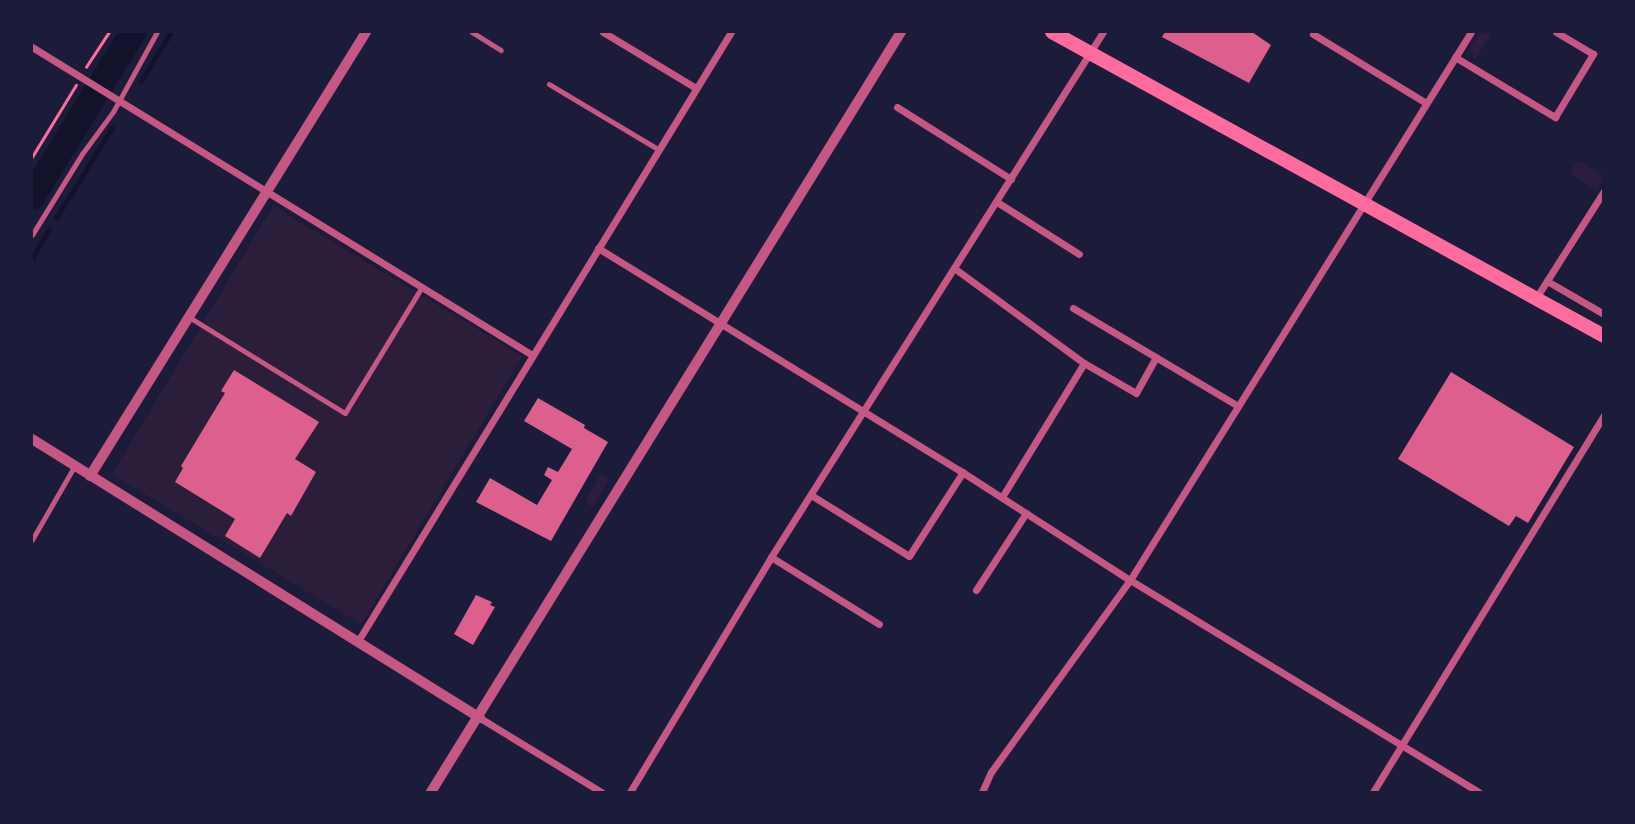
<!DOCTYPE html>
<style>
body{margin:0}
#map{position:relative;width:1635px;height:824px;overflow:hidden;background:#1b1b3a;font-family:Karla,sans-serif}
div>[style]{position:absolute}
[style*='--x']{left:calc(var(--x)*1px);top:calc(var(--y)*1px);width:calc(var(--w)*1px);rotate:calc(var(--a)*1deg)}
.green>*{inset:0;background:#2a1e3b;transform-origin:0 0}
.stream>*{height:4.5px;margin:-2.25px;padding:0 2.25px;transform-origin:2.25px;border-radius:2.25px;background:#12122b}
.river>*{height:26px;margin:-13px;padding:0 13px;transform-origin:13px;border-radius:13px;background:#12122b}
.building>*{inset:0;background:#dd5f8e}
.path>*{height:2.5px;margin:-1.25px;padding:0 1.25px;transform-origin:1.25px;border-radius:1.25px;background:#ff6b9d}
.service>*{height:4.5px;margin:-2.25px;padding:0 2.25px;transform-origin:2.25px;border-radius:2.25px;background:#c65784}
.minor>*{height:7px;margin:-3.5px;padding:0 3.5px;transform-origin:3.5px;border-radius:3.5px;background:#c65784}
.tertiary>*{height:10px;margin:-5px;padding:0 5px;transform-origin:5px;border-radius:5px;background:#c65784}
.primary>*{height:14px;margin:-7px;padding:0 7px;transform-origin:7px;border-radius:7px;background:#ff6b9d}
span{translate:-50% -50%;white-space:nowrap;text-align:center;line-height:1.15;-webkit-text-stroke:7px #1b1b3a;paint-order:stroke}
.frame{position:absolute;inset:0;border:33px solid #1b1b3a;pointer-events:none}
</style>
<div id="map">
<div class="green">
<div style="clip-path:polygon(1480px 32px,1492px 32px,1475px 61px,1470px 47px)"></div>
<div style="clip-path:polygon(1578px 160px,1603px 175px,1598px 191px,1569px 173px)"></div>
<div style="left:273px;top:206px;width:291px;height:313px;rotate:31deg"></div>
<div style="left:601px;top:473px;width:10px;height:34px;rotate:29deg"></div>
</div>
<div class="stream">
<div style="--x:141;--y:81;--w:57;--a:-58.5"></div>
<div style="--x:56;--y:218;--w:106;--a:-58.1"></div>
<div style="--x:32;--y:258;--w:33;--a:-59"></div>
</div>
<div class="river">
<div style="--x:32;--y:197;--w:193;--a:-58.5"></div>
</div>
<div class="building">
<div style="clip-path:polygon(1165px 32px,1252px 32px,1271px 45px,1249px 83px,1162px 37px)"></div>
<div style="clip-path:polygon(234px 370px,319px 422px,295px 459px,316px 472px,291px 516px,287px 513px,260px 558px,225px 536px,235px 519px,175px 482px,183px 468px,181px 466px,225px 393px,221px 391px)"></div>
<div style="clip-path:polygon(1451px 372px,1574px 447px,1528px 523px,1516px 516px,1509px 526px,1398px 459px)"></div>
<div style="clip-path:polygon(538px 398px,585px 425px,584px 428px,608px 442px,551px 541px,476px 502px,490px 478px,537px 505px,552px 480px,544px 475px,548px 467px,558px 472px,572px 449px,524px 421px)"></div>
<div style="clip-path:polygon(476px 595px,492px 602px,490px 605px,495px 607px,473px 645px,454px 634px)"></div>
</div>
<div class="path">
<div style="--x:86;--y:67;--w:42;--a:-56.7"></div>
<div style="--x:32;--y:157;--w:84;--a:-58.6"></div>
</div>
<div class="service">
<div style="--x:472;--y:32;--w:34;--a:32"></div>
<div style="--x:549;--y:84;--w:127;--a:30.8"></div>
<div style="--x:32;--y:235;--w:95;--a:-58.3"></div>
<div style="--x:82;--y:154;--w:52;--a:-53.6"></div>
<div style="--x:113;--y:112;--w:91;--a:-61.2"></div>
<div style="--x:189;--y:317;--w:183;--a:31.6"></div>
<div style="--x:345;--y:413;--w:148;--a:-58.6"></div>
<div style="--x:32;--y:540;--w:84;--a:-60.1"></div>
</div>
<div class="minor">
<div style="--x:603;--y:32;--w:109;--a:31.1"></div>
<div style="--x:1313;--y:34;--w:132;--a:31.4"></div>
<div style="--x:32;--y:47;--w:587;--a:31.63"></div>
<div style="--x:1455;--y:57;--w:117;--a:31"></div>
<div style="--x:1555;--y:117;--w:74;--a:-58.9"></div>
<div style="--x:1593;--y:54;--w:43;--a:-149.3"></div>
<div style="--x:897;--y:107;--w:135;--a:32.3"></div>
<div style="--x:997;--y:202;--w:97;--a:32.4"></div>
<div style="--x:598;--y:248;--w:424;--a:31.6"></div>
<div style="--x:959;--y:470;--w:203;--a:32.8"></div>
<div style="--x:1130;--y:580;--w:408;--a:31.3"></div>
<div style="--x:954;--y:268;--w:161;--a:36.2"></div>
<div style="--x:1547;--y:281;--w:66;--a:30.1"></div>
<div style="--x:1536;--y:298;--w:127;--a:-57.6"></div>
<div style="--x:1073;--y:308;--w:192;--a:30.7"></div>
<div style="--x:811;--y:495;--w:115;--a:31.9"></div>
<div style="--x:909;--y:556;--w:100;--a:-57.3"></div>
<div style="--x:1002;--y:497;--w:157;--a:-58.5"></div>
<div style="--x:1084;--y:363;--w:60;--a:30"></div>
<div style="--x:1136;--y:393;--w:41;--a:-60.9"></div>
<div style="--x:771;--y:557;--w:127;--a:31.8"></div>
<div style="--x:976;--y:590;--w:92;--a:-57"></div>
<div style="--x:358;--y:641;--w:714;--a:-58.51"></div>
<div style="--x:480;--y:718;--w:142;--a:31.4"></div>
<div style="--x:630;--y:792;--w:274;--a:-59"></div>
<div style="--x:771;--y:557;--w:621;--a:-57.69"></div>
<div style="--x:982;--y:792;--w:22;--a:-66"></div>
<div style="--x:991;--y:772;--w:237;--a:-54.1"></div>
<div style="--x:1130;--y:580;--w:645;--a:-58.11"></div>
<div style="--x:1373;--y:792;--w:442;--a:-58.5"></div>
</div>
<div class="tertiary">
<div style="--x:32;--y:439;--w:528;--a:31.91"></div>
<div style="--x:90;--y:476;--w:523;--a:-58.13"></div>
<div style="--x:431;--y:792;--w:894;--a:-58.27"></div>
</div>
<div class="primary">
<div style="--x:1052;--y:32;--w:630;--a:28.84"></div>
</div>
<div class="frame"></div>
</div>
